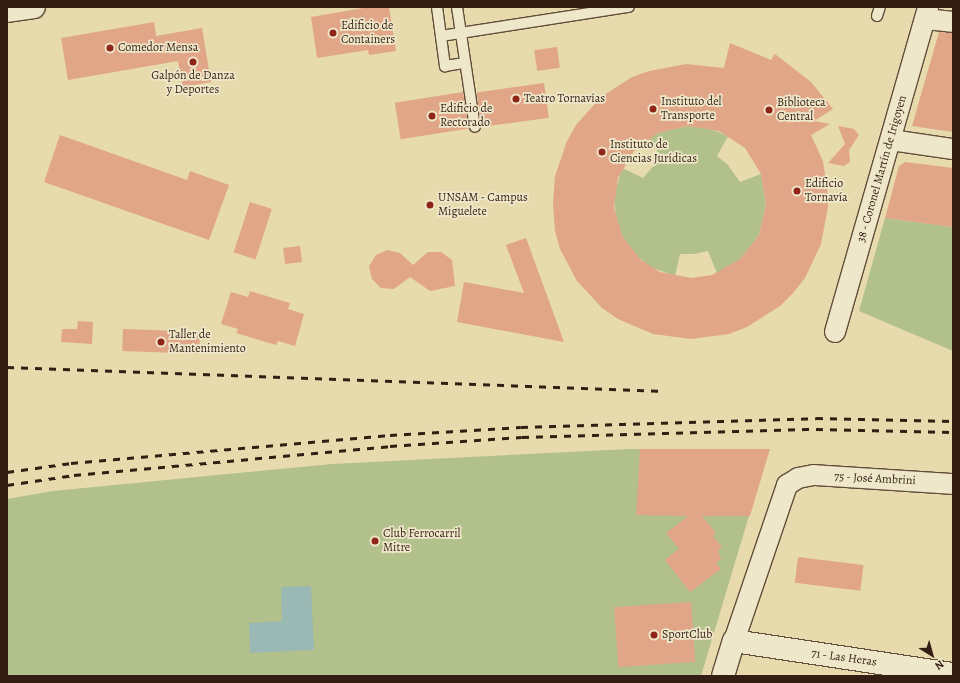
<!DOCTYPE html>
<meta charset="utf-8">
<style>
body{margin:0}
#map{position:relative;width:960px;height:683px;overflow:hidden;background:#e7daac;font-family:Alegreya,serif}
div>[style]{position:absolute}
[style*='--x']{left:calc(var(--x)*1px);top:calc(var(--y)*1px);width:calc(var(--w)*1px);rotate:calc(var(--a)*1deg)}
.green>*{inset:0;background:#b2c08c}
.water>*{inset:0;background:#9ab8b4}
.building>*{inset:0;background:#e1a688;transform-origin:0 0}
.roads{filter:drop-shadow(1px 0 #614d3a) drop-shadow(-1px 0 #614d3a) drop-shadow(0 1px #614d3a) drop-shadow(0 -1px #614d3a)}
.service>*{height:10px;margin:-5px;padding:0 5px;transform-origin:5px;border-radius:5px;background:#efe7c9}
.minor>*{height:20px;margin:-10px;padding:0 10px;transform-origin:10px;border-radius:10px;background:#efe7c9}
.tertiary>*{height:22px;margin:-11px;padding:0 11px;transform-origin:11px;border-radius:11px;background:#efe7c9}
.secondary>*{height:22px;margin:-11px;padding:0 11px;transform-origin:11px;border-radius:11px;background:#efe7c9}
.rail>*{height:3px;margin-top:-1.5px;transform-origin:0;background:repeating-linear-gradient(90deg,#341e14 0 7px,transparent 0 14px)}
.dots>*{width:11px;height:11px;translate:-50% -50%;box-sizing:border-box;border:2px solid #efe7c9;border-radius:50%}
span{translate:-50% -50%;white-space:nowrap;text-align:center;line-height:1.15;-webkit-text-stroke:3.5px #efe7c9;paint-order:stroke}
.poi-label{font-size:12px;color:#341e14}
.left{translate:0 -50%;text-align:left}
.street-label{font-size:12px;color:#341e14}
.frame{position:absolute;inset:0;border:8px solid #341e14;pointer-events:none}
.north{position:absolute;left:912px;top:635px;width:40px;height:40px;-webkit-text-stroke:3px #efe7c9;paint-order:stroke;rotate:143deg;font-size:11px;font-weight:700;line-height:16px;text-align:center;color:#341e14}
.north::after{content:'';display:block;margin:auto;width:14px;height:18px;background:#341e14;clip-path:polygon(50% 0,100% 100%,50% 72%,0 100%)}
</style>
<div id="map">
<div class="green">
<div style="clip-path:polygon(688px 126px,709px 128px,728px 136px,717px 156px,728px 165px,740px 182px,761px 174px,766px 205px,759px 235px,740px 259px,717px 273px,708px 251px,694px 254px,680px 254px,675px 276px,650px 267px,634px 253px,623px 237px,616px 218px,614px 197px,622px 168px,643px 178px,661px 157px,649px 138px,658px 133px)"></div>
<div style="clip-path:polygon(885px 218px,953px 227px,953px 351px,859px 311px)"></div>
<div style="clip-path:polygon(629px 449px,769px 449px,701px 676px,7px 676px,7px 499px,53px 491px,332px 464px)"></div>
</div>
<div class="water">
<div style="clip-path:polygon(311px 586px,314px 650px,250px 653px,249px 623px,282px 621px,281px 587px)"></div>
</div>
<div class="building">
<div style="clip-path:polygon(369px 7px,389px 7px,396px 51px,369px 55px,368px 50px,317px 58px,311px 17px)"></div>
<div style="clip-path:polygon(154px 22px,156px 36px,202px 28px,211px 82px,183px 87px,178px 61px,68px 80px,61px 38px)"></div>
<div style="clip-path:polygon(939px 32px,953px 33px,953px 132px,912px 126px)"></div>
<div style="clip-path:polygon(evenodd,730px 43px,771px 60px,775px 54px,811px 82px,833px 109px,814px 121px,830px 124px,811px 135px,823px 161px,827px 188px,828px 207px,821px 244px,805px 278px,793px 293px,780px 306px,747px 327px,729px 334px,691px 339px,653px 334px,618px 319px,602px 308px,577px 281px,560px 249px,555px 231px,553px 203px,555px 176px,567px 141px,576px 125px,601px 97px,632px 77px,649px 71px,686px 64px,724px 68px,730px 43px,688px 126px,719px 131px,745px 148px,761px 174px,766px 205px,759px 235px,740px 259px,712px 275px,691px 278px,660px 272px,641px 260px,623px 237px,614px 208px,618px 178px,634px 151px,658px 133px,688px 126px)"></div>
<div style="left:557px;top:47px;width:21px;height:23px;rotate:82deg"></div>
<div style="left:544px;top:83px;width:35px;height:68px;rotate:82deg"></div>
<div style="left:463px;top:92px;width:37px;height:69px;rotate:81deg"></div>
<div style="clip-path:polygon(838px 126px,854px 129px,859px 135px,849px 150px,850px 162px,844px 166px,828px 163px,845px 144px)"></div>
<div style="clip-path:polygon(60px 135px,187px 180px,190px 171px,229px 185px,209px 240px,44px 182px)"></div>
<div style="clip-path:polygon(905px 162px,953px 168px,953px 227px,885px 218px,899px 166px)"></div>
<div style="left:250px;top:202px;width:23px;height:53px;rotate:18deg"></div>
<div style="clip-path:polygon(526px 238px,564px 342px,457px 322px,464px 282px,524px 293px,506px 245px)"></div>
<div style="left:300px;top:246px;width:16px;height:17px;rotate:83deg"></div>
<div style="clip-path:polygon(387px 250px,400px 253px,413px 265px,428px 252px,441px 252px,452px 260px,455px 286px,430px 291px,410px 277px,394px 289px,381px 288px,372px 279px,369px 266px,376px 255px)"></div>
<div style="clip-path:polygon(250px 291px,290px 303px,288px 309px,304px 314px,295px 346px,278px 341px,276px 345px,236px 333px,238px 329px,221px 324px,231px 292px,248px 297px)"></div>
<div style="clip-path:polygon(78px 321px,93px 322px,92px 344px,61px 342px,62px 329px,77px 329px)"></div>
<div style="left:123px;top:329px;width:77px;height:22px;rotate:2deg"></div>
<div style="clip-path:polygon(640px 449px,770px 449px,750px 516px,702px 516px,716px 533px,713px 536px,722px 547px,718px 550px,721px 559px,716px 563px,721px 569px,690px 592px,665px 560px,679px 549px,666px 533px,688px 516px,636px 515px)"></div>
<div style="left:798px;top:557px;width:66px;height:26px;rotate:7deg"></div>
<div style="left:691px;top:602px;width:60px;height:77px;rotate:86deg"></div>
</div>
<div class="roads">
<div class="service">
<div style="--x:437;--y:7;--w:60;--a:82.3"></div>
<div style="--x:445;--y:66;--w:20;--a:-9"></div>
<div style="--x:457;--y:7;--w:121;--a:81.5"></div>
<div style="--x:877;--y:16;--w:9;--a:-72"></div>
<div style="--x:441;--y:36;--w:190;--a:-8.8"></div>
</div>
<div class="minor">
<div style="--x:925;--y:19;--w:28;--a:6"></div>
<div style="--x:891;--y:140;--w:63;--a:8.3"></div>
<div style="--x:835;--y:332;--w:338;--a:-74"></div>
<div style="--x:734;--y:641;--w:165;--a:-71.2"></div>
<div style="--x:787;--y:485;--w:13;--a:-32"></div>
<div style="--x:798;--y:478;--w:16;--a:-11"></div>
<div style="--x:814;--y:475;--w:139;--a:3.7"></div>
</div>
<div class="tertiary">
<div style="--x:723;--y:676;--w:37;--a:-73"></div>
<div style="--x:734;--y:641;--w:221;--a:8.6"></div>
</div>
<div class="secondary">
<div style="--x:7;--y:11;--w:27;--a:-8"></div>
</div>
</div>
<div class="rail">
<div style="--x:7;--y:367;--w:658;--a:2.09"></div>
<div style="--x:7;--y:472;--w:65;--a:-8"></div>
<div style="--x:71;--y:463;--w:320;--a:-5"></div>
<div style="--x:390;--y:435;--w:131;--a:-3.5"></div>
<div style="--x:521;--y:427;--w:295;--a:-1.7"></div>
<div style="--x:816;--y:418;--w:137;--a:1.3"></div>
<div style="--x:7;--y:485;--w:68;--a:-8.5"></div>
<div style="--x:74;--y:475;--w:317;--a:-5.2"></div>
<div style="--x:390;--y:446;--w:132;--a:-3.9"></div>
<div style="--x:522;--y:437;--w:294;--a:-1.6"></div>
<div style="--x:816;--y:429;--w:137;--a:1.3"></div>
</div>
<div class="dots">
<div style="left:333px;top:33px;background:#8f2418"></div>
<div style="left:110px;top:48px;background:#8f2418"></div>
<div style="left:193px;top:62px;background:#8f2418"></div>
<div style="left:516px;top:99px;background:#8f2418"></div>
<div style="left:653px;top:109px;background:#8f2418"></div>
<div style="left:769px;top:110px;background:#8f2418"></div>
<div style="left:432px;top:116px;background:#8f2418"></div>
<div style="left:602px;top:152px;background:#8f2418"></div>
<div style="left:797px;top:191px;background:#8f2418"></div>
<div style="left:430px;top:205px;background:#8f2418"></div>
<div style="left:161px;top:342px;background:#8f2418"></div>
<div style="left:375px;top:541px;background:#8f2418"></div>
<div style="left:654px;top:635px;background:#8f2418"></div>
</div>
<div class="poi-label">
<span class="left" style="left:341px;top:33px">Edificio de<br>Containers</span>
<span class="left" style="left:118px;top:48px">Comedor Mensa</span>
<span style="left:193px;top:83px">Galpón de Danza<br>y Deportes</span>
<span class="left" style="left:524px;top:99px">Teatro Tornavías</span>
<span class="left" style="left:661px;top:109px">Instituto del<br>Transporte</span>
<span class="left" style="left:777px;top:110px">Biblioteca<br>Central</span>
<span class="left" style="left:440px;top:116px">Edificio de<br>Rectorado</span>
<span class="left" style="left:610px;top:152px">Instituto de<br>Ciencias Jurídicas</span>
<span class="left" style="left:805px;top:191px">Edificio<br>Tornavía</span>
<span class="left" style="left:438px;top:205px">UNSAM - Campus<br>Miguelete</span>
<span class="left" style="left:169px;top:342px">Taller de<br>Mantenimiento</span>
<span class="left" style="left:383px;top:541px">Club Ferrocarril<br>Mitre</span>
<span class="left" style="left:662px;top:635px">SportClub</span>
</div>
<div class="street-label">
<span style="left:882px;top:169px;rotate:-74deg">38 - Coronel Martín de Irigoyen</span>
<span style="left:875px;top:479px;rotate:3deg">75 - José Ambrini</span>
<span style="left:844px;top:658px;rotate:8deg">71 - Las Heras</span>
</div>
<div class="frame"></div>
<div class="north">N</div>
</div>
